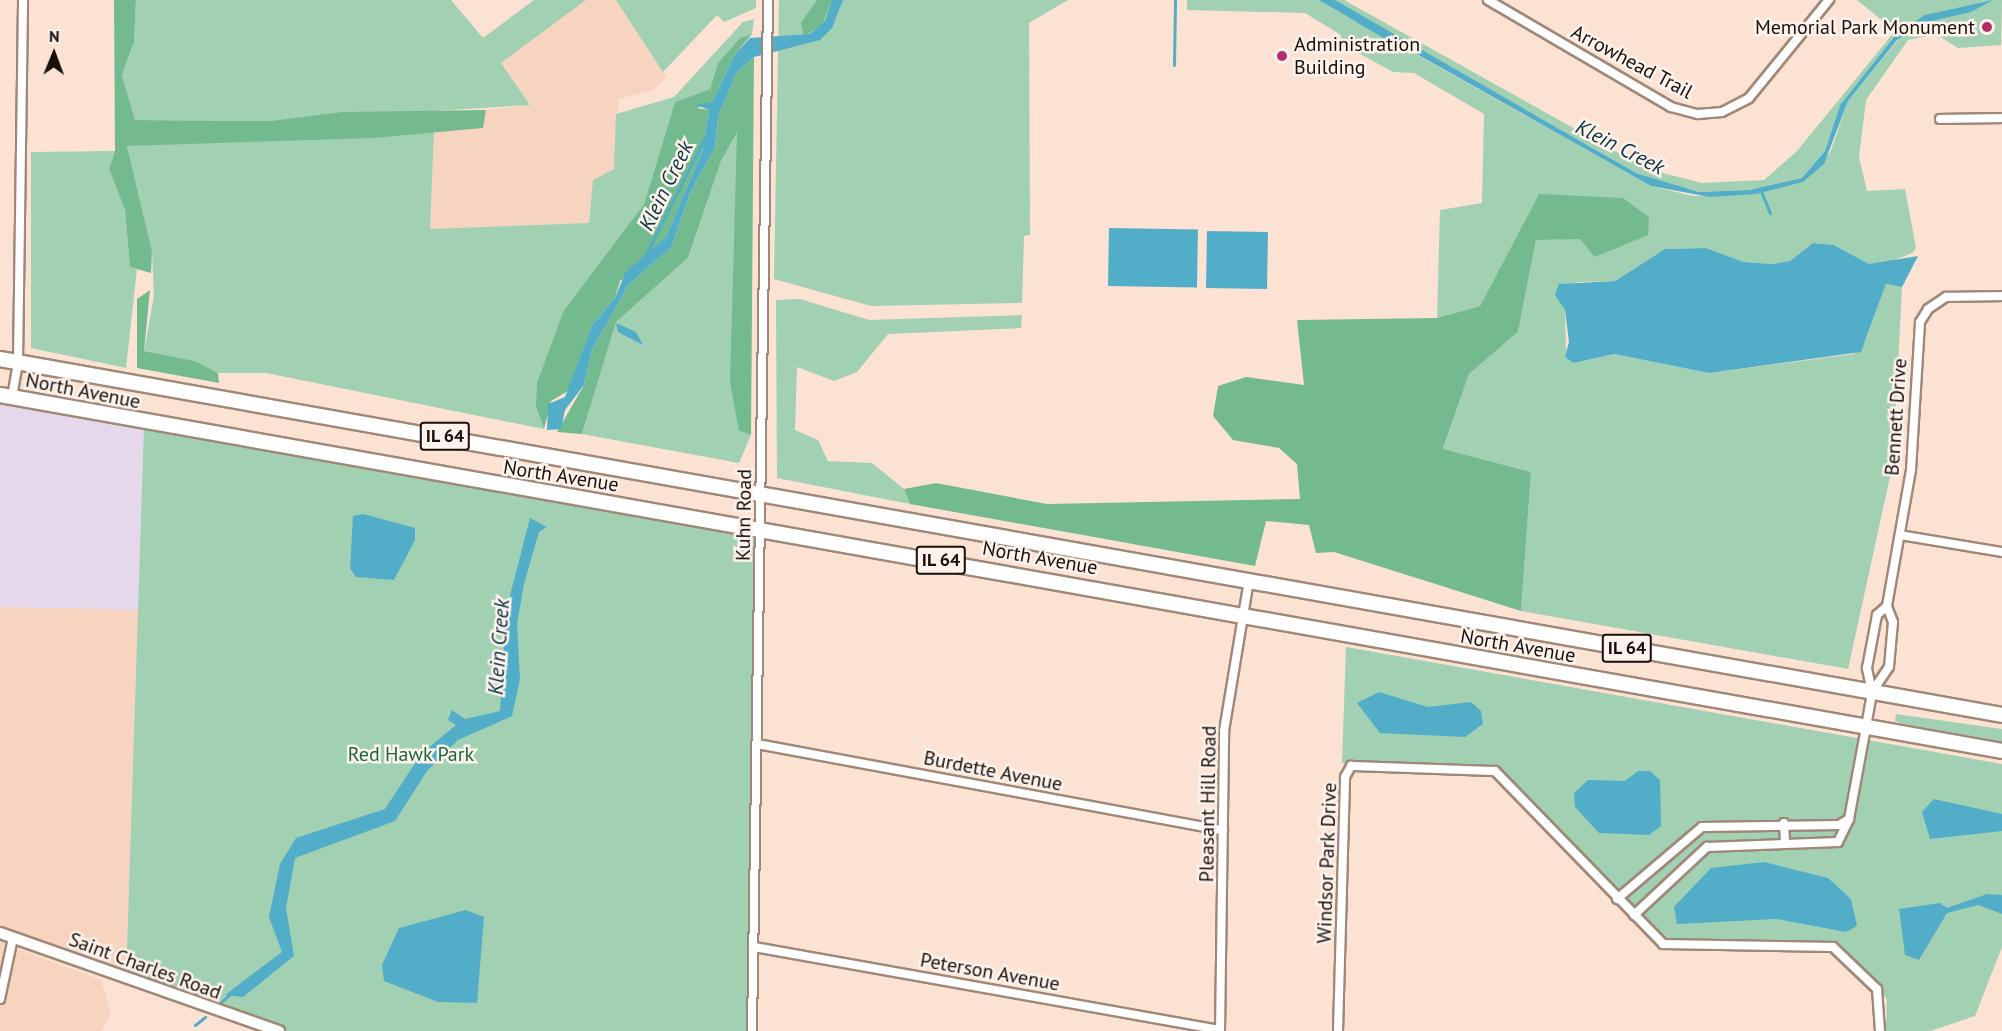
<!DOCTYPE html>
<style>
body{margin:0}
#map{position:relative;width:2002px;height:1031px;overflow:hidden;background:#fce2d2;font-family:"PT Sans",sans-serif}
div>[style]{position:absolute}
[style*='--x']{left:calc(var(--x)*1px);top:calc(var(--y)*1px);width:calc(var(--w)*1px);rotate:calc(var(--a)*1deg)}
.commercial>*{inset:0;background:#e6d8eb}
.built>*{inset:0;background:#f6d4c0}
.green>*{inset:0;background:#a1d0b2}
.forest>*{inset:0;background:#74ba8f}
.water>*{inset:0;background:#52aec8;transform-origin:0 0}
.stream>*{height:3px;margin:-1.5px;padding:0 1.5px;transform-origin:1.5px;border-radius:1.5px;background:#52aec8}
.roads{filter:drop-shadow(2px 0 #a08879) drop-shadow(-2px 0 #a08879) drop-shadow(0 2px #a08879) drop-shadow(0 -2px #a08879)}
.minor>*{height:8px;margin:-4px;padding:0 4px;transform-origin:4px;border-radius:4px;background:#fff}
.tertiary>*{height:10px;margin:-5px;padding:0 5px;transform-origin:5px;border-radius:5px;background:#fff}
.primary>*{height:14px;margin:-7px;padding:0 7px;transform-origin:7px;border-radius:7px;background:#fff}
.dots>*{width:16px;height:16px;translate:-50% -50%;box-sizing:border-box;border:3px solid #fdf2ec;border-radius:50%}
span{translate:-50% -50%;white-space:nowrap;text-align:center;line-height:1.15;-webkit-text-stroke:5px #fdf2ec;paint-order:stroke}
.shield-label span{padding:2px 4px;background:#fdf2ec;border:2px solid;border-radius:4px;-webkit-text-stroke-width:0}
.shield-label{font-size:18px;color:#19100b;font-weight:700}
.poi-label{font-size:20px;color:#19100b}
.right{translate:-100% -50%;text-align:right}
.left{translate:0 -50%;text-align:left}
.street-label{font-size:20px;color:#19100b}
.park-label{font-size:20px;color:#18683f}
.water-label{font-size:21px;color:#083440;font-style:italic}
.north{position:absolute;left:24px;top:24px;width:60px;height:60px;-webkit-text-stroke:4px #fdf2ec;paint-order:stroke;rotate:1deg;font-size:16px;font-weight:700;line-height:24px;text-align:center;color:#19100b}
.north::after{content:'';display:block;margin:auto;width:21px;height:27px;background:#19100b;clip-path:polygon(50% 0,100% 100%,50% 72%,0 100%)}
</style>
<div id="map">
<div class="commercial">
<div style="clip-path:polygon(0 399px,144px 425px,138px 610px,0 607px)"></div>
</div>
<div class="built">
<div style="clip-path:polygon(586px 0,616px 0,667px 77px,653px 90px,619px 99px,614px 169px,593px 180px,589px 223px,430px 229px,434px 132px,483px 128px,486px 110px,530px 105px,501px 63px)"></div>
<div style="clip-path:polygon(0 607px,138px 610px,126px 974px,0 929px)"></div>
<div style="clip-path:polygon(0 942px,101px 980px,111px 1013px,102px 1031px,0 1031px)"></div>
</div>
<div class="green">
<div style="clip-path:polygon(136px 0,451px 0,483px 38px,534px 0,586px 0,501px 63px,530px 105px,271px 121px,135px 120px,122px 75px,134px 42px)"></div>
<div style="clip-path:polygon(616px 0,756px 0,756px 8px,724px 22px,717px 15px,663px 72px)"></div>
<div style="clip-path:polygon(779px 0,1068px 0,1029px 23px,1030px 235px,1024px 236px,1022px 303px,871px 306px,774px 279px)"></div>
<div style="clip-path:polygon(evenodd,1187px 0,1344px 0,1647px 169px,1702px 183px,1764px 180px,1797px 151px,1895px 31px,1857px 0,2002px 0,2001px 45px,1958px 48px,1936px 34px,1908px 40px,1866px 100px,1859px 157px,1867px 191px,1905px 189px,1916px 248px,1912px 253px,1885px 264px,1869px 264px,1834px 245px,1813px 243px,1790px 261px,1772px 264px,1744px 262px,1706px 248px,1665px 249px,1615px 281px,1577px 282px,1556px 295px,1565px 310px,1566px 349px,1574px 363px,1614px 354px,1709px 373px,1854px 354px,1865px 342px,1886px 284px,1902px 287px,1893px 463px,1848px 669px,1521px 611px,1531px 472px,1443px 450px,1469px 374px,1518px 332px,1536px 240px,1648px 235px,1539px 194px,1480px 306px,1437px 318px,1440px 210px,1482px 203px,1484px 114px,1414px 73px,1393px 72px,1340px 43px,1341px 35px,1305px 13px,1187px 10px,1187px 0,1338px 2px,1636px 173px,1699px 192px,1749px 190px,1802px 178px,1825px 151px,1840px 105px,1895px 35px,1901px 36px,1848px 101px,1830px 153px,1803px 182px,1757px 194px,1693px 196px,1651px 186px,1405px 48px,1395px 45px,1391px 50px,1386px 39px,1332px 8px,1338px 2px)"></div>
<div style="clip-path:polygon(754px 19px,752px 34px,740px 38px,718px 63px,710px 89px,675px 102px,644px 204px,564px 310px,536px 407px,544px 429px,266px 373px,218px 373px,194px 361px,144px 351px,154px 296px,152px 251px,127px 146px,434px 132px,430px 229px,589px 223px,593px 180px,614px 169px,616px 114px,674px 97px,743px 22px)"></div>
<div style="clip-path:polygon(738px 132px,739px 431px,751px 435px,739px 463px,582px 434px,616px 322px,688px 258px,721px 161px)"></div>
<div style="clip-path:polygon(115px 151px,109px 169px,125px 210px,130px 267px,137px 269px,126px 368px,31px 348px,31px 152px)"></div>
<div style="clip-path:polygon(800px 299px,869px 320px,1022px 315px,1021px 328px,888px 334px,857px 372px,834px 381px,797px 367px,795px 430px,818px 440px,828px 461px,872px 463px,904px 489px,910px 504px,777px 478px,776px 300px)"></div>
<div style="clip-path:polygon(144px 425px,757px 533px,752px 1031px,277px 1031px,126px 979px)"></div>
<div style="clip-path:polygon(1346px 647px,2002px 764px,2002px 947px,1975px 1016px,1930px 1031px,1886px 1031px,1887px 1000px,1873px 978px,1837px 944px,1665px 940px,1495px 767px,1342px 763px)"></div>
<div style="clip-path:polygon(1896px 714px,2002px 729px,2002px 742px,1904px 724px,1895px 721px)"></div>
</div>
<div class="forest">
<div style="clip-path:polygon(114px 0,136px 0,134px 42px,122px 75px,135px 120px,271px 121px,343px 112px,486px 110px,483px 128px,373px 138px,127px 146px,152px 251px,151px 273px,130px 267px,125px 210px,109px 169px,115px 151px)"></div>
<div style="clip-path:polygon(817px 0,832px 0,822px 25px,804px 36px,801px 23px)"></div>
<div style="clip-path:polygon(752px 34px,735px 54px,712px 102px,697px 108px,709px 110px,702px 152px,666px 237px,620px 281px,615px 298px,592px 325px,568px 391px,551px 401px,544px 429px,536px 407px,537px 383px,564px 310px,644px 204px,675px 102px,710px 89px,718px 63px,740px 38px)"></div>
<div style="clip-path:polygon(754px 57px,751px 435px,739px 431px,730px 382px,737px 133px,721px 161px,688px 258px,616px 322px,582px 434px,557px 432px,584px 385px,592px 350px,629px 284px,671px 248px,691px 191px,715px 148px,718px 117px,737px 72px)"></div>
<div style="clip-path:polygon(1539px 194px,1623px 198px,1649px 217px,1648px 235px,1595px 257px,1580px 239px,1536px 240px,1518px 332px,1469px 374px,1443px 449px,1531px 472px,1521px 611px,1334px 552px,1316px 553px,1309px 525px,1266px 521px,1255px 566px,910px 504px,904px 489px,936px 483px,1047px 504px,1300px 499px,1297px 464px,1279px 448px,1233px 440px,1213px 416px,1218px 386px,1246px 377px,1304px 385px,1297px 320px,1437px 318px,1480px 306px)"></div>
<div style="clip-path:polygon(150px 290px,144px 351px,195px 361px,218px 373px,219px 383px,137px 368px,137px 299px)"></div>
</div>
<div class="water">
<div style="clip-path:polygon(832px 0,843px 0,832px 28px,820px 40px,754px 57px,737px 72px,718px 117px,715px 148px,691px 191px,671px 248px,629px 284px,592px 350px,584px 385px,565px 410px,561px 429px,547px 430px,548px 404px,565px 397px,592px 325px,615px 298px,625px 273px,666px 237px,702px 152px,709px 110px,696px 105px,712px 102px,735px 54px,750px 38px,810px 34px,825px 21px)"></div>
<div style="clip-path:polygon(1319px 0,1335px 0,1636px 173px,1699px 192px,1749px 190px,1802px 178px,1825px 151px,1840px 105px,1897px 33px,1925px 15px,1993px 0,1971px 12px,1923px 23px,1897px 40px,1848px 101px,1824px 164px,1803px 182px,1757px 194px,1710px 197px,1651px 186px,1406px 48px,1395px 45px,1386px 55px,1385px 39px)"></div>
<div style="left:1109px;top:228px;width:89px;height:58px;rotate:1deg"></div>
<div style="left:1207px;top:231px;width:61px;height:57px;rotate:1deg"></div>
<div style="clip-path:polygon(1813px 243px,1834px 245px,1869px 264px,1918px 256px,1902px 287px,1886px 284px,1861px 352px,1709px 373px,1614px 354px,1574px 363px,1565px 357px,1569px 342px,1565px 310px,1555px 295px,1559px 284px,1615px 281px,1665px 249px,1706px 248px,1744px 262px,1772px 264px,1790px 261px)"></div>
<div style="clip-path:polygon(616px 323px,636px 332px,643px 345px,618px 332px)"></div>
<div style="clip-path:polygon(363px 514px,415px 528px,415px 540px,394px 580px,356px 577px,350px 568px,353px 516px)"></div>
<div style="clip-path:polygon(530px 518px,547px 527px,539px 532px,524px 584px,517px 624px,520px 679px,512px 716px,458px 740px,427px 771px,395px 821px,295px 858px,286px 908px,294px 956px,243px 997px,225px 995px,282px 952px,269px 917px,280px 864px,296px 838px,385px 809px,421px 754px,456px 725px,448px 720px,452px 710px,465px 719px,500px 711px,506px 611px)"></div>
<div style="clip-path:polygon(1379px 692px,1428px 707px,1471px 702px,1481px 711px,1483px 724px,1465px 737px,1380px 733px,1357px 703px)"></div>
<div style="clip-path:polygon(1638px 771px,1650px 771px,1660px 780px,1661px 826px,1649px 835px,1599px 833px,1575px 807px,1574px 793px,1588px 780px,1625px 781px)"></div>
<div style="clip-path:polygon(1934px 799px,2002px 814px,2002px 831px,1930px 839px,1922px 812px)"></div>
<div style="clip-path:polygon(1764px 862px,1828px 878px,1851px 899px,1857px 926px,1846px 932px,1776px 919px,1677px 924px,1674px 907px,1711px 868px)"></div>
<div style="clip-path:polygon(1987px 894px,2002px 895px,2002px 914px,1978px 905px,1947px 913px,1919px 960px,1905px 955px,1899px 909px,1940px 903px,1947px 908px)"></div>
<div style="clip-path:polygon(466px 910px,484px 917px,477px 1003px,438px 1002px,384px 981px,382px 965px,399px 928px)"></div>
</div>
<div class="stream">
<div style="--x:1174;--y:65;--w:65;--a:-89.1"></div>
<div style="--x:1761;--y:191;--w:24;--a:68"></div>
<div style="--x:643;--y:260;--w:136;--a:-63.2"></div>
<div style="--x:217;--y:1006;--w:18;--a:-43"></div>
<div style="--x:195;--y:1025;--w:13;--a:-39"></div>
</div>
<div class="roads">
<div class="minor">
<div style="--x:1488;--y:0;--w:212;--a:30.3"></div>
<div style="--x:1671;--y:107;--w:28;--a:15"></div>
<div style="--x:1698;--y:114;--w:24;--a:-5"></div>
<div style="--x:1722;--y:112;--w:30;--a:-27"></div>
<div style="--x:1749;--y:98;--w:127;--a:-50.8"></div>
<div style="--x:1940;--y:119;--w:62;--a:-0.9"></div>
<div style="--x:12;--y:397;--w:36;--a:-80"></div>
<div style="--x:18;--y:362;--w:362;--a:-89.2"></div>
<div style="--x:1900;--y:535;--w:103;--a:9.5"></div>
<div style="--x:1872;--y:692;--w:30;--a:-56"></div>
<div style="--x:1889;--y:667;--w:45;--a:-84.9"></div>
<div style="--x:1893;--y:622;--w:17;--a:-111"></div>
<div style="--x:1887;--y:606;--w:138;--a:-80"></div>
<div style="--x:1911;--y:470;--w:148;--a:-86.5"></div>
<div style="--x:1920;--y:322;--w:15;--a:-58"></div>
<div style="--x:1928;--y:309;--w:22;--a:-34"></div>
<div style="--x:1946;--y:297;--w:56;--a:-1"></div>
<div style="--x:757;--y:744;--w:474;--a:10.5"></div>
<div style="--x:1784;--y:823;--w:21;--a:87"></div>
<div style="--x:1617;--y:899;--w:111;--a:-40.3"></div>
<div style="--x:1702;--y:827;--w:137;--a:-0.8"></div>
<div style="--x:1839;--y:825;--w:12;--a:-31"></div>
<div style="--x:1634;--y:915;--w:100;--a:-43"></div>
<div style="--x:1707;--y:847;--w:131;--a:-2.2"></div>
<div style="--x:1838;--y:842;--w:25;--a:-64"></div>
<div style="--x:1849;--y:819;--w:94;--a:-79.5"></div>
<div style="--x:1866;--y:727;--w:36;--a:-80"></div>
<div style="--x:1872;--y:692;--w:25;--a:-102"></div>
<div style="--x:1867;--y:668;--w:54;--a:-79.3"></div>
<div style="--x:1877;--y:615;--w:13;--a:-42"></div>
<div style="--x:754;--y:947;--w:473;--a:10.1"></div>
<div style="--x:0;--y:999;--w:62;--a:-78"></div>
<div style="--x:752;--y:1031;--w:1031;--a:-89.11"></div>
<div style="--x:1220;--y:1031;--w:300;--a:-89.2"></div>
<div style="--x:1224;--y:731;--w:153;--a:-80.6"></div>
<div style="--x:1338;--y:1031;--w:254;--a:-88.4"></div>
<div style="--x:1345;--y:777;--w:13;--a:-61"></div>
<div style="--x:1351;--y:766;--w:144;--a:2"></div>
<div style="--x:1495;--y:771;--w:241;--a:45.8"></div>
<div style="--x:1663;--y:944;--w:170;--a:1"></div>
<div style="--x:1833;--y:947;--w:61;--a:43.7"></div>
<div style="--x:1877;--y:989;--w:42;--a:85.9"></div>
</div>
<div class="tertiary">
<div style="--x:0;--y:933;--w:296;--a:19.4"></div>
</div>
<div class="primary">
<div style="--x:0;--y:359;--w:2033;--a:10.08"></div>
<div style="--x:0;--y:395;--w:2033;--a:10.08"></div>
</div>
</div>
<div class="dots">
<div style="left:1987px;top:27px;background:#b52c69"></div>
<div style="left:1282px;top:56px;background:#b52c69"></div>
</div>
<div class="shield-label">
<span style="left:445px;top:436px">IL 64</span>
<span style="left:941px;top:560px">IL 64</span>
<span style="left:1627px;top:648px">IL 64</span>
</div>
<div class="poi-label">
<span class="right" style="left:1975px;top:27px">Memorial Park Monument</span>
<span class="left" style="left:1294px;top:56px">Administration<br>Building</span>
</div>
<div class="street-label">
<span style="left:1632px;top:62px;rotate:28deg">Arrowhead Trail</span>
<span style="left:83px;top:391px;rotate:11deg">North Avenue</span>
<span style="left:1896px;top:417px;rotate:-86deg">Bennett Drive</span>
<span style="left:561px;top:476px;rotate:9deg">North Avenue</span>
<span style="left:744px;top:515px;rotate:-89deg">Kuhn Road</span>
<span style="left:1040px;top:558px;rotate:10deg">North Avenue</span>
<span style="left:1518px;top:646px;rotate:10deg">North Avenue</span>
<span style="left:993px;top:771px;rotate:11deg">Burdette Avenue</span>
<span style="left:1208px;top:804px;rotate:-89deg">Pleasant Hill Road</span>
<span style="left:1327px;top:863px;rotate:-88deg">Windsor Park Drive</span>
<span style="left:145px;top:966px;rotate:20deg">Saint Charles Road</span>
<span style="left:990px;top:972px;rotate:10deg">Peterson Avenue</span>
</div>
<div class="park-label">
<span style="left:411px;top:754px">Red Hawk Park</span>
</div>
<div class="water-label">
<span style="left:1620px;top:147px;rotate:27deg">Klein Creek</span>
<span style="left:666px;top:186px;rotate:-64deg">Klein Creek</span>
<span style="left:499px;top:647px;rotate:-86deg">Klein Creek</span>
</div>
<div class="north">N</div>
</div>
